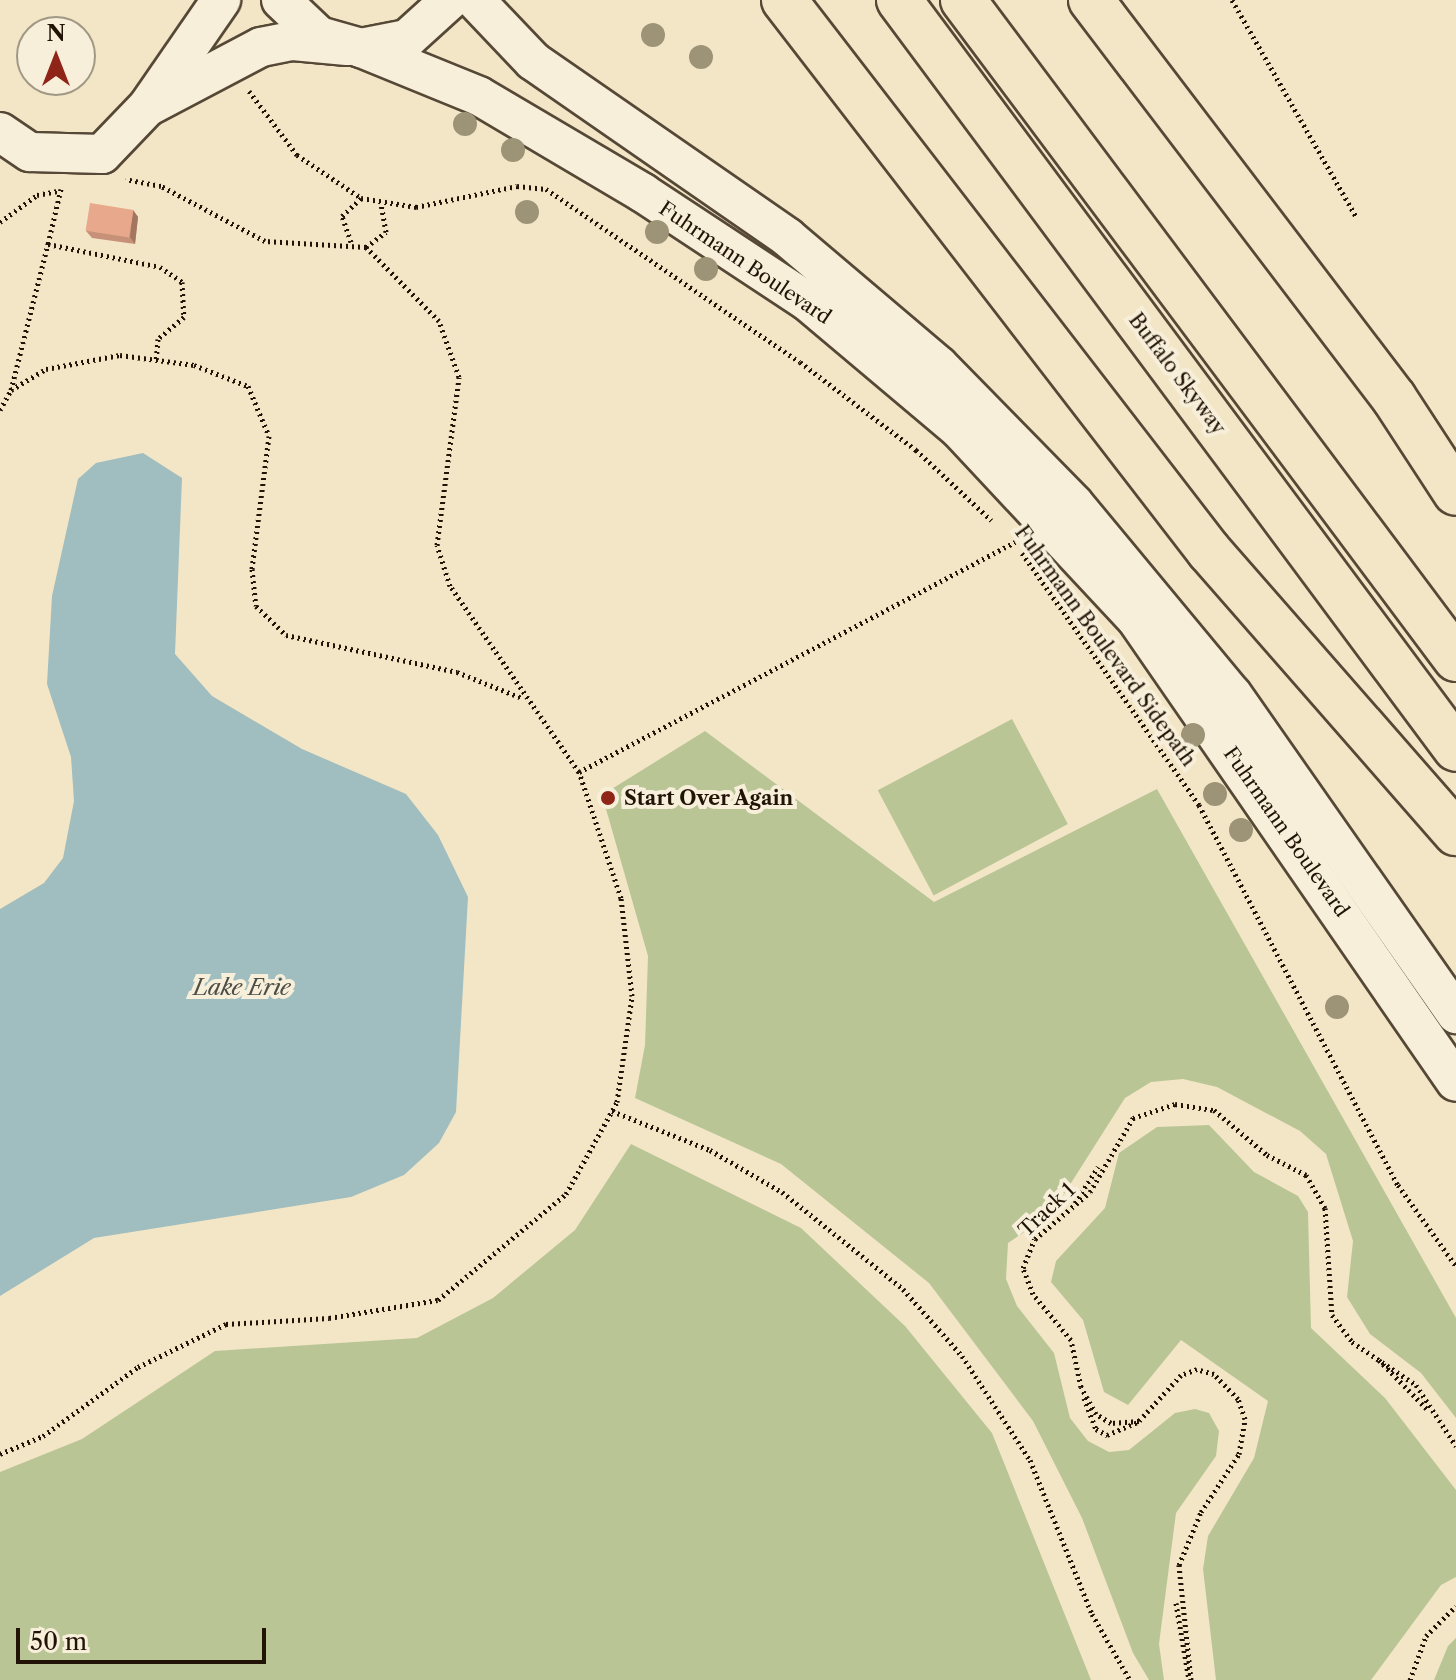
<!DOCTYPE html>
<style>
body{margin:0}
#map{position:relative;width:1456px;height:1680px;overflow:hidden;background:#f3e6c6;font-family:"Libre Caslon Text",serif}
div>[style]{position:absolute}
[style*='--x']{left:calc(var(--x)*1px);top:calc(var(--y)*1px);width:calc(var(--w)*1px);rotate:calc(var(--a)*1deg)}
.green>*{inset:0;background:#bac596;transform-origin:0 0}
.water>*{inset:0;background:#a0bdbf}
.path>*{height:5px;margin-top:-2.5px;transform-origin:0;background:repeating-linear-gradient(90deg,#211306 0 2px,transparent 0 6px)}
.roads{filter:drop-shadow(2px 0 #564836) drop-shadow(-2px 0 #564836) drop-shadow(0 2px #564836) drop-shadow(0 -2px #564836)}
.minor>*{height:38px;margin:-19px;padding:0 19px;transform-origin:19px;border-radius:19px;background:#f7efda}
.highway>*{height:44px;margin:-22px;padding:0 22px;transform-origin:22px;border-radius:22px;background:#f3e6c6}
.trees>*{width:24px;height:24px;margin:-12px;border-radius:50%;background:#9d9478}
.wall>*{inset:0;background:#c79078}
.shaded-wall>*{inset:0;background:#a27661}
.building>*{inset:0;background:#e7a88b;transform-origin:0 0}
.dots>*{width:22px;height:22px;translate:-50% -50%;box-sizing:border-box;border:4px solid #f7efda;border-radius:50%}
span{translate:-50% -50%;white-space:nowrap;text-align:center;line-height:1.15;-webkit-text-stroke:8px #f7efda;paint-order:stroke}
.street-label{font-size:20px;color:#211306}
.poi-label{font-size:20px;color:#211306;font-weight:700}
.left{translate:0 -50%;text-align:left}
.water-label{font-size:22px;color:#4d4e47;font-style:italic}
.north{position:absolute;left:16px;top:16px;width:80px;height:80px;box-sizing:border-box;background:#f7efda;border:2px solid #a19785;border-radius:50%;rotate:0deg;font-size:22px;font-weight:700;line-height:32px;text-align:center;color:#211306}
.north::after{content:'';display:block;margin:auto;width:28px;height:36px;background:#8f2418;clip-path:polygon(50% 0,100% 100%,50% 72%,0 100%)}
.scale{position:absolute;left:16px;top:1628px;width:250px;height:36px;box-sizing:border-box;border:4px solid #211306;border-top:0;padding-left:10px;font-size:24px;line-height:28px;white-space:nowrap;color:#211306;-webkit-text-stroke:6px #f7efda;paint-order:stroke}
</style>
<div id="map">
<div class="green">
<div style="left:1012px;top:719px;width:119px;height:152px;rotate:62deg"></div>
<div style="clip-path:polygon(705px 731px,934px 902px,1157px 789px,1456px 1318px,1456px 1418px,1421px 1373px,1370px 1334px,1347px 1297px,1353px 1241px,1326px 1154px,1300px 1131px,1217px 1087px,1183px 1079px,1151px 1082px,1125px 1098px,1052px 1213px,1008px 1243px,1006px 1279px,1017px 1306px,1054px 1353px,1070px 1418px,1088px 1441px,1109px 1452px,1129px 1450px,1175px 1413px,1195px 1409px,1209px 1413px,1219px 1431px,1216px 1456px,1176px 1513px,1159px 1644px,1164px 1680px,1149px 1680px,1133px 1653px,1082px 1518px,1033px 1421px,929px 1283px,781px 1164px,635px 1098px,645px 1045px,648px 956px,602px 795px)"></div>
<div style="clip-path:polygon(1209px 1125px,1254px 1172px,1298px 1196px,1308px 1212px,1311px 1328px,1385px 1398px,1456px 1490px,1456px 1577px,1441px 1585px,1371px 1680px,1216px 1680px,1203px 1569px,1208px 1536px,1254px 1458px,1268px 1401px,1181px 1340px,1128px 1405px,1104px 1392px,1083px 1320px,1051px 1282px,1056px 1261px,1105px 1208px,1119px 1153px,1157px 1127px)"></div>
<div style="clip-path:polygon(631px 1144px,801px 1228px,905px 1326px,992px 1433px,1091px 1680px,0 1680px,0 1472px,82px 1439px,215px 1351px,417px 1338px,493px 1298px,575px 1230px)"></div>
<div style="clip-path:polygon(1456px 1638px,1456px 1680px,1434px 1680px,1448px 1646px)"></div>
</div>
<div class="water">
<div style="clip-path:polygon(143px 453px,182px 478px,175px 654px,212px 696px,302px 749px,406px 794px,438px 835px,468px 897px,456px 1112px,439px 1143px,404px 1175px,351px 1197px,94px 1238px,0 1296px,0 909px,44px 883px,63px 858px,74px 801px,71px 757px,47px 684px,52px 596px,78px 479px,96px 463px)"></div>
</div>
<div class="path">
<div style="--x:1232;--y:0;--w:251;--a:60.2"></div>
<div style="--x:249;--y:91;--w:80;--a:53.1"></div>
<div style="--x:297;--y:155;--w:77;--a:33.9"></div>
<div style="--x:361;--y:198;--w:56;--a:9.3"></div>
<div style="--x:416;--y:207;--w:103;--a:-11.7"></div>
<div style="--x:517;--y:186;--w:29;--a:6"></div>
<div style="--x:546;--y:189;--w:307;--a:34.3"></div>
<div style="--x:800;--y:362;--w:146;--a:37.2"></div>
<div style="--x:916;--y:450;--w:103;--a:43"></div>
<div style="--x:61;--y:189;--w:57;--a:103.3"></div>
<div style="--x:48;--y:244;--w:114;--a:11.6"></div>
<div style="--x:160;--y:267;--w:27;--a:34"></div>
<div style="--x:182;--y:282;--w:35;--a:87"></div>
<div style="--x:184;--y:317;--w:34;--a:140"></div>
<div style="--x:158;--y:339;--w:21;--a:95"></div>
<div style="--x:0;--y:222;--w:46;--a:-36.1"></div>
<div style="--x:37;--y:195;--w:21;--a:-11"></div>
<div style="--x:351;--y:242;--w:28;--a:-109"></div>
<div style="--x:342;--y:216;--w:26;--a:-43"></div>
<div style="--x:366;--y:247;--w:25;--a:-37"></div>
<div style="--x:386;--y:232;--w:27;--a:-100"></div>
<div style="--x:11;--y:390;--w:151;--a:-75.8"></div>
<div style="--x:0;--y:410;--w:23;--a:-61"></div>
<div style="--x:11;--y:390;--w:41;--a:-31"></div>
<div style="--x:46;--y:369;--w:75;--a:-10.7"></div>
<div style="--x:120;--y:355;--w:75;--a:7.7"></div>
<div style="--x:194;--y:365;--w:58;--a:21.3"></div>
<div style="--x:248;--y:386;--w:54;--a:67.2"></div>
<div style="--x:269;--y:436;--w:134;--a:97.3"></div>
<div style="--x:252;--y:569;--w:37;--a:84"></div>
<div style="--x:256;--y:606;--w:42;--a:44"></div>
<div style="--x:286;--y:635;--w:175;--a:12.2"></div>
<div style="--x:457;--y:672;--w:70;--a:21.8"></div>
<div style="--x:1022;--y:553;--w:308;--a:54.9"></div>
<div style="--x:1199;--y:805;--w:429;--a:62.4"></div>
<div style="--x:1398;--y:1185;--w:100;--a:54.4"></div>
<div style="--x:579;--y:772;--w:493;--a:-27.8"></div>
<div style="--x:612;--y:1111;--w:105;--a:21.7"></div>
<div style="--x:710;--y:1150;--w:83;--a:30.3"></div>
<div style="--x:782;--y:1192;--w:155;--a:38.7"></div>
<div style="--x:903;--y:1289;--w:89;--a:48.6"></div>
<div style="--x:962;--y:1356;--w:124;--a:56.8"></div>
<div style="--x:1030;--y:1460;--w:166;--a:68.1"></div>
<div style="--x:1092;--y:1614;--w:76;--a:60.1"></div>
<div style="--x:1075;--y:1203;--w:43;--a:-57.4"></div>
<div style="--x:1379;--y:1360;--w:70;--a:45.6"></div>
<div style="--x:1084;--y:1398;--w:33;--a:69"></div>
<div style="--x:1096;--y:1429;--w:13;--a:29"></div>
<div style="--x:1107;--y:1435;--w:34;--a:-23"></div>
<div style="--x:0;--y:1454;--w:47;--a:-22.7"></div>
<div style="--x:43;--y:1436;--w:117;--a:-36"></div>
<div style="--x:138;--y:1367;--w:98;--a:-26"></div>
<div style="--x:226;--y:1324;--w:103;--a:-3.3"></div>
<div style="--x:329;--y:1318;--w:110;--a:-9.4"></div>
<div style="--x:438;--y:1300;--w:166;--a:-39.6"></div>
<div style="--x:566;--y:1194;--w:105;--a:-61"></div>
<div style="--x:617;--y:1102;--w:107;--a:-81.9"></div>
<div style="--x:632;--y:996;--w:99;--a:-96.4"></div>
<div style="--x:621;--y:898;--w:133;--a:-108.4"></div>
<div style="--x:579;--y:772;--w:226;--a:-124.7"></div>
<div style="--x:450;--y:586;--w:43;--a:-107.6"></div>
<div style="--x:437;--y:545;--w:169;--a:-82.5"></div>
<div style="--x:459;--y:377;--w:59;--a:-109.7"></div>
<div style="--x:439;--y:321;--w:104;--a:-134.6"></div>
<div style="--x:366;--y:247;--w:101;--a:-176.6"></div>
<div style="--x:265;--y:241;--w:118;--a:-152.1"></div>
<div style="--x:161;--y:186;--w:36;--a:-169"></div>
<div style="--x:1176;--y:1603;--w:78;--a:80.4"></div>
<div style="--x:1191;--y:1680;--w:116;--a:-96"></div>
<div style="--x:1179;--y:1565;--w:57;--a:-67.5"></div>
<div style="--x:1201;--y:1512;--w:69;--a:-56.8"></div>
<div style="--x:1239;--y:1454;--w:36;--a:-80"></div>
<div style="--x:1245;--y:1419;--w:21;--a:-109"></div>
<div style="--x:1238;--y:1399;--w:35;--a:-134"></div>
<div style="--x:1214;--y:1374;--w:18;--a:-164"></div>
<div style="--x:1197;--y:1369;--w:17;--a:159"></div>
<div style="--x:1181;--y:1375;--w:62;--a:132.4"></div>
<div style="--x:1139;--y:1421;--w:28;--a:176"></div>
<div style="--x:1111;--y:1423;--w:17;--a:-149"></div>
<div style="--x:1096;--y:1414;--w:31;--a:-119"></div>
<div style="--x:1081;--y:1387;--w:48;--a:-102"></div>
<div style="--x:1071;--y:1340;--w:60;--a:-129.6"></div>
<div style="--x:1033;--y:1294;--w:28;--a:-111"></div>
<div style="--x:1023;--y:1268;--w:31;--a:-68"></div>
<div style="--x:1035;--y:1239;--w:72;--a:-40.5"></div>
<div style="--x:1090;--y:1192;--w:86;--a:-59.8"></div>
<div style="--x:1133;--y:1118;--w:44;--a:-18.4"></div>
<div style="--x:1175;--y:1104;--w:39;--a:9"></div>
<div style="--x:1214;--y:1110;--w:70;--a:40.3"></div>
<div style="--x:1267;--y:1155;--w:44;--a:27.1"></div>
<div style="--x:1306;--y:1175;--w:38;--a:60"></div>
<div style="--x:1325;--y:1208;--w:107;--a:86.3"></div>
<div style="--x:1332;--y:1315;--w:34;--a:53"></div>
<div style="--x:1352;--y:1342;--w:77;--a:33.9"></div>
<div style="--x:1416;--y:1385;--w:73;--a:56.7"></div>
<div style="--x:1410;--y:1680;--w:47;--a:-70"></div>
<div style="--x:1426;--y:1636;--w:42;--a:-45"></div>
</div>
<div class="roads">
<div class="minor">
<div style="--x:281;--y:0;--w:52;--a:43.5"></div>
<div style="--x:319;--y:36;--w:44;--a:15.9"></div>
<div style="--x:361;--y:48;--w:47;--a:-11.1"></div>
<div style="--x:407;--y:39;--w:58;--a:-42.2"></div>
<div style="--x:475;--y:0;--w:84;--a:46.4"></div>
<div style="--x:533;--y:61;--w:309;--a:34.7"></div>
<div style="--x:787;--y:237;--w:199;--a:40.3"></div>
<div style="--x:939;--y:366;--w:193;--a:45.6"></div>
<div style="--x:1074;--y:504;--w:247;--a:50.3"></div>
<div style="--x:1232;--y:694;--w:391;--a:55"></div>
<div style="--x:361;--y:48;--w:127;--a:22.1"></div>
<div style="--x:479;--y:96;--w:191;--a:30.6"></div>
<div style="--x:643;--y:193;--w:196;--a:33.4"></div>
<div style="--x:807;--y:301;--w:199;--a:40.1"></div>
<div style="--x:959;--y:429;--w:261;--a:47"></div>
<div style="--x:1137;--y:620;--w:561;--a:55.38"></div>
<div style="--x:151;--y:105;--w:124;--a:-27.8"></div>
<div style="--x:261;--y:47;--w:33;--a:-11"></div>
<div style="--x:293;--y:41;--w:54;--a:5.3"></div>
<div style="--x:0;--y:132;--w:36;--a:34"></div>
<div style="--x:30;--y:152;--w:72;--a:1.6"></div>
<div style="--x:102;--y:154;--w:66;--a:-46.2"></div>
<div style="--x:148;--y:106;--w:129;--a:-55.4"></div>
</div>
<div class="highway">
<div style="--x:784;--y:0;--w:696;--a:52.36"></div>
<div style="--x:1209;--y:551;--w:375;--a:48.8"></div>
<div style="--x:899;--y:0;--w:933;--a:53.36"></div>
<div style="--x:963;--y:0;--w:823;--a:53.2"></div>
<div style="--x:1091;--y:0;--w:500;--a:52.72"></div>
<div style="--x:1394;--y:398;--w:113;--a:56.9"></div>
</div>
</div>
<div class="trees">
<div style="left:653px;top:35px"></div>
<div style="left:701px;top:57px"></div>
<div style="left:465px;top:124px"></div>
<div style="left:513px;top:150px"></div>
<div style="left:527px;top:212px"></div>
<div style="left:657px;top:232px"></div>
<div style="left:706px;top:269px"></div>
<div style="left:1193px;top:735px"></div>
<div style="left:1215px;top:794px"></div>
<div style="left:1241px;top:830px"></div>
<div style="left:1337px;top:1007px"></div>
</div>
<div class="wall">
<div style="clip-path:polygon(133px 210px,138px 217px,135px 244px,92px 238px,86px 231px)"></div>
</div>
<div class="shaded-wall">
<div style="clip-path:polygon(133px 210px,138px 217px,135px 244px,130px 237px)"></div>
</div>
<div class="building">
<div style="left:90px;top:203px;width:44px;height:28px;rotate:9deg"></div>
</div>
<div class="dots">
<div style="left:608px;top:798px;background:#8f2418"></div>
</div>
<div class="street-label">
<span style="left:745px;top:263px;rotate:34deg">Fuhrmann Boulevard</span>
<span style="left:1177px;top:374px;rotate:53deg">Buffalo Skyway</span>
<span style="left:1105px;top:646px;rotate:54deg">Fuhrmann Boulevard Sidepath</span>
<span style="left:1286px;top:832px;rotate:55deg">Fuhrmann Boulevard</span>
<span style="left:1047px;top:1210px;rotate:-43deg">Track 1</span>
</div>
<div class="poi-label">
<span class="left" style="left:624px;top:798px">Start Over Again</span>
</div>
<div class="water-label">
<span style="left:242px;top:988px">Lake Erie</span>
</div>
<div class="north">N</div>
<div class="scale">50 m</div>
</div>
